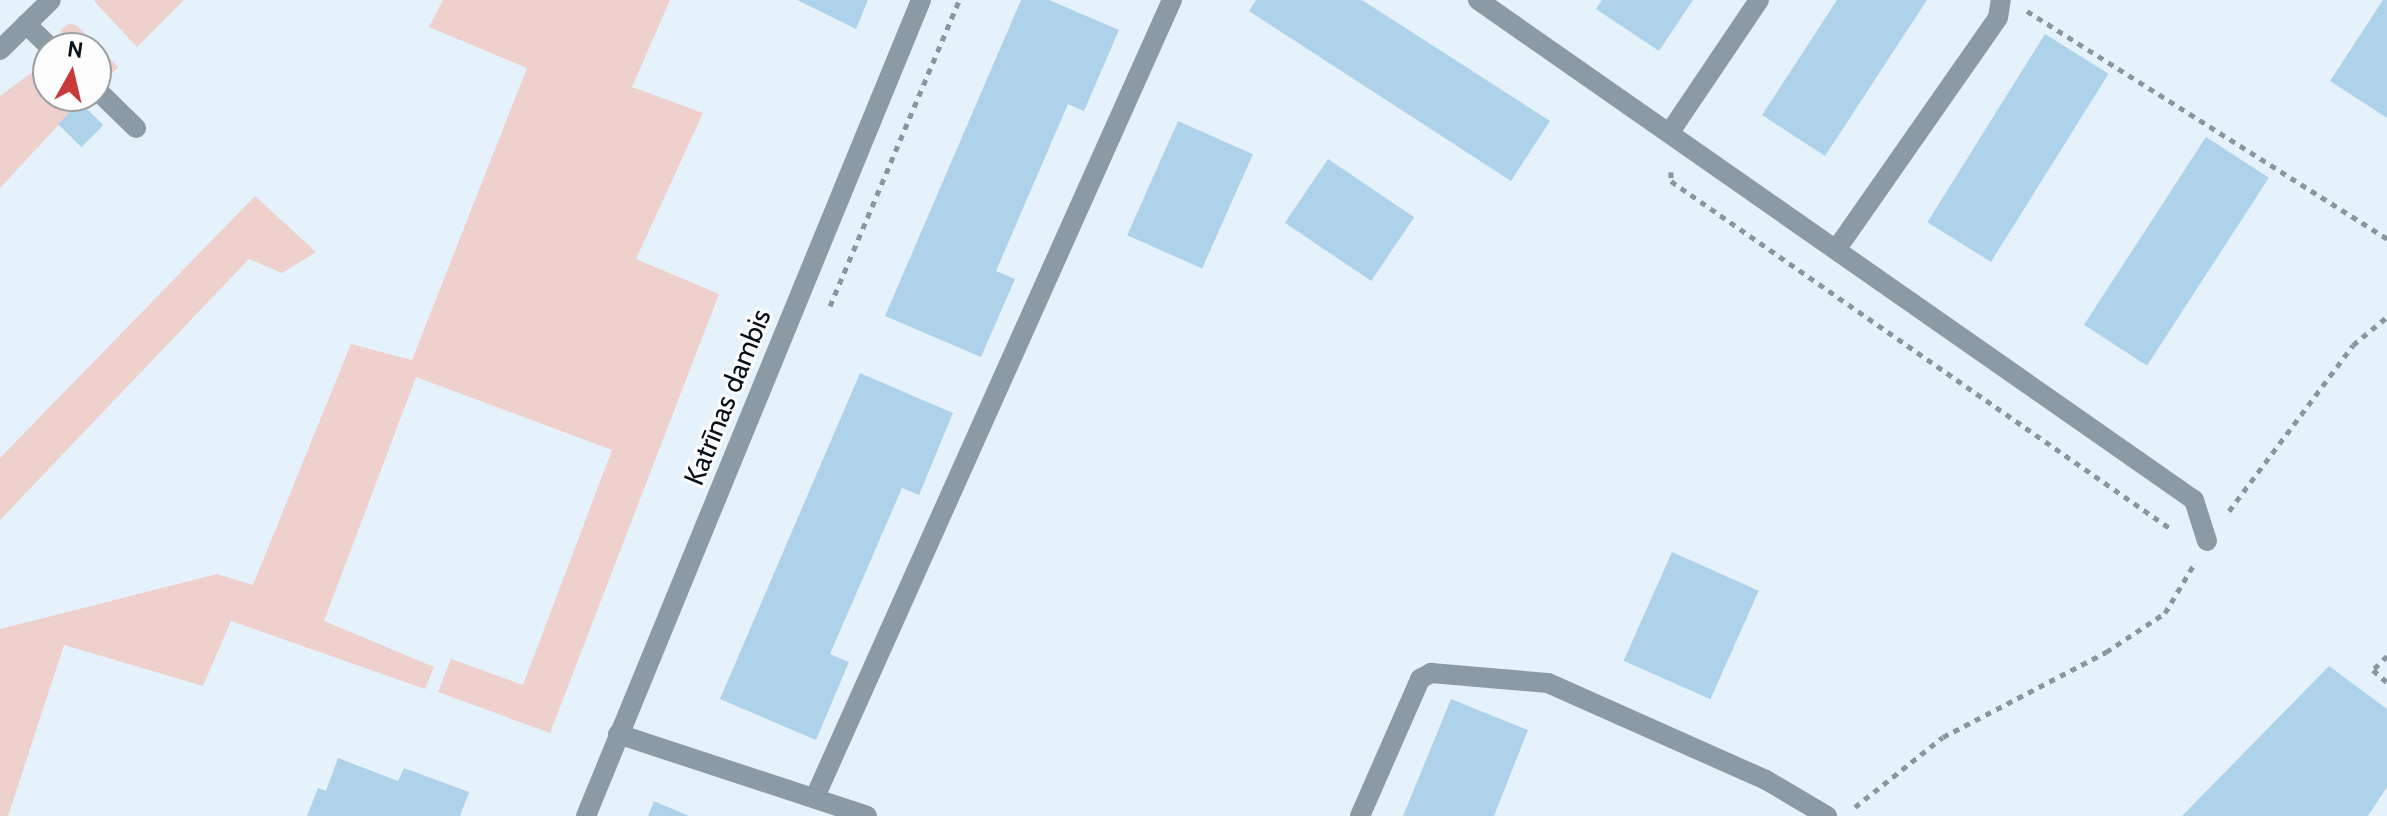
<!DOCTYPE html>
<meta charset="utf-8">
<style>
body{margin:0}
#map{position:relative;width:2387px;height:816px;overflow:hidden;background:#e5f2fc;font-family:Cabin,sans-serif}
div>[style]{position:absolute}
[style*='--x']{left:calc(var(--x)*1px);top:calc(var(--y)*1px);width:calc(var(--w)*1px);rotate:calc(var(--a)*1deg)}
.green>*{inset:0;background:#eed0cd}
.building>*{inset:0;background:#afd2eb;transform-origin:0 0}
.path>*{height:5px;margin-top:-2.5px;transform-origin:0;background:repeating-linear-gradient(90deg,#8a969f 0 6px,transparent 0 12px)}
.service>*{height:20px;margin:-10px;padding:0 10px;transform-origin:10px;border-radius:10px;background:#8c9aa5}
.minor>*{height:20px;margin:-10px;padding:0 10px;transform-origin:10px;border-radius:10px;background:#8c9aa5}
.tertiary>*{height:20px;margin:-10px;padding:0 10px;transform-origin:10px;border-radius:10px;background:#8c9aa5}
span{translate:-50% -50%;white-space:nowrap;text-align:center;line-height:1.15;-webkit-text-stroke:6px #fdfdfd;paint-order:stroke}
.street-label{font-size:28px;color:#061119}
.north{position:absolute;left:32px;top:32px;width:80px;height:80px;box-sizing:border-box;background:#fdfdfd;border:2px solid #9a9fa2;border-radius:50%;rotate:8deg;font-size:22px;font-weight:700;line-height:32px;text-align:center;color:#061119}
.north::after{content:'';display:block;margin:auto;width:28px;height:36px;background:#c8393b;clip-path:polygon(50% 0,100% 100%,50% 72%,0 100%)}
</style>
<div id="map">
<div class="green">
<div style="clip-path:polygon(184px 0,137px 47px,94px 1px,95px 0)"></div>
<div style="clip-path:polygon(443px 0,670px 0,632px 87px,703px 113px,636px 259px,719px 294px,550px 733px,438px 692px,451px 659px,523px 685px,612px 450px,416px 377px,324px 621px,434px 667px,425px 689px,231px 621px,203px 686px,64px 645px,8px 816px,0 816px,0 629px,217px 574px,253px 585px,351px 344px,412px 360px,527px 68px,429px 27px)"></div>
<div style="clip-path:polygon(68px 24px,76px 25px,118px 67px,106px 80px,96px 71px,96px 48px,71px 48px,63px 40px,61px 30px)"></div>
<div style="clip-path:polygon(31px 73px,48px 76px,48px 96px,72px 96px,80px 102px,0 188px,0 96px)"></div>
<div style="clip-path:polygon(255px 196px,316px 252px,282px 273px,249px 259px,0 520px,0 458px)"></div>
</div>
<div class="building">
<div style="clip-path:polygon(797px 0,868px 0,856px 29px)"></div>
<div style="clip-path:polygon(1021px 0,1049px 0,1119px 30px,1084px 111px,1068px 104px,996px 271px,1015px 279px,981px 357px,885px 316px)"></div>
<div style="clip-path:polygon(1256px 0,1362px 0,1550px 121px,1511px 181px,1249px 11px)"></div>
<div style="clip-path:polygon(1602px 0,1693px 0,1659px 51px,1596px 9px)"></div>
<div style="clip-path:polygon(1837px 0,1927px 0,1825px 156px,1762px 115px)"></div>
<div style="clip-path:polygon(2383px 0,2387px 0,2387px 118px,2330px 81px)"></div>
<div style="left:2045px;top:34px;width:75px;height:222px;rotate:32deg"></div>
<div style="left:80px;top:102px;width:33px;height:31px;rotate:45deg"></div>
<div style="left:1178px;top:121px;width:82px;height:125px;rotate:24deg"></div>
<div style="left:2206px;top:137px;width:75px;height:224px;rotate:33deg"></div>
<div style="left:1328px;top:159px;width:104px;height:77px;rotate:34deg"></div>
<div style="clip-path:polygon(860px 373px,953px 413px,919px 495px,902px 488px,830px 654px,849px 662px,816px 740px,720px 699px)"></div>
<div style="left:1672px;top:552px;width:95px;height:119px;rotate:24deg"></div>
<div style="clip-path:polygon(2329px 666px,2387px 709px,2387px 787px,2368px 816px,2182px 816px)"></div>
<div style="clip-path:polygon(1451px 699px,1528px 730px,1494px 816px,1403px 816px)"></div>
<div style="clip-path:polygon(338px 758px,398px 781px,404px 768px,469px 792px,460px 816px,307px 816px,318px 788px,326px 791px)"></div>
<div style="clip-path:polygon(654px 801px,689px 816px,648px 816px)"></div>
</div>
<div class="path">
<div style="--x:2027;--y:11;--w:426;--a:32.3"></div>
<div style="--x:1671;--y:172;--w:9;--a:90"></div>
<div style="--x:1671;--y:181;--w:609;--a:34.84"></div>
<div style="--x:830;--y:306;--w:332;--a:-67.1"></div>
<div style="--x:2229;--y:511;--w:207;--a:-53.2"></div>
<div style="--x:2353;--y:345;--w:44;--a:-39.5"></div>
<div style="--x:2387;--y:656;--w:20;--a:135"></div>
<div style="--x:2373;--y:670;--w:18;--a:41"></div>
<div style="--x:1855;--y:807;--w:112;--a:-38.5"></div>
<div style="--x:1943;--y:737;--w:184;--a:-27.5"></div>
<div style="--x:2106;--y:652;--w:71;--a:-33.5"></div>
<div style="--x:2165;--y:613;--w:55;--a:-59.2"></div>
</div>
<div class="service">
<div style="--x:1478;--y:0;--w:873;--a:34.93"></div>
<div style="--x:2194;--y:500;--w:43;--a:72.4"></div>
<div style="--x:26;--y:24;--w:35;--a:44"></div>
<div style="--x:96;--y:89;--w:56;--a:44.3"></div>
<div style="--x:1670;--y:132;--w:159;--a:-56"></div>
<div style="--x:1838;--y:247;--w:279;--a:-55.1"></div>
<div style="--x:1998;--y:18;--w:18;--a:-81"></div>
<div style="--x:618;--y:734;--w:262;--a:18.2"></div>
<div style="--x:815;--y:797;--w:873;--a:-65.87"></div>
<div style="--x:1360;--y:816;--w:150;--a:-66.3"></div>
<div style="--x:1420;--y:679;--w:13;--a:-29"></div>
<div style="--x:1431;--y:673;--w:117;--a:4.9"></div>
<div style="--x:1548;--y:683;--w:239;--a:24"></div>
<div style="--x:1766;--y:780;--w:71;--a:30.5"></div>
</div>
<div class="minor">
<div style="--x:586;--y:816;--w:882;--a:-67.68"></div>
</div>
<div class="tertiary">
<div style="--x:0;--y:50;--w:71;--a:-44.4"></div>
</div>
<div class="street-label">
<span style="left:727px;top:397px;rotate:-68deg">Katrīnas dambis</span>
</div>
<div class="north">N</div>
</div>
